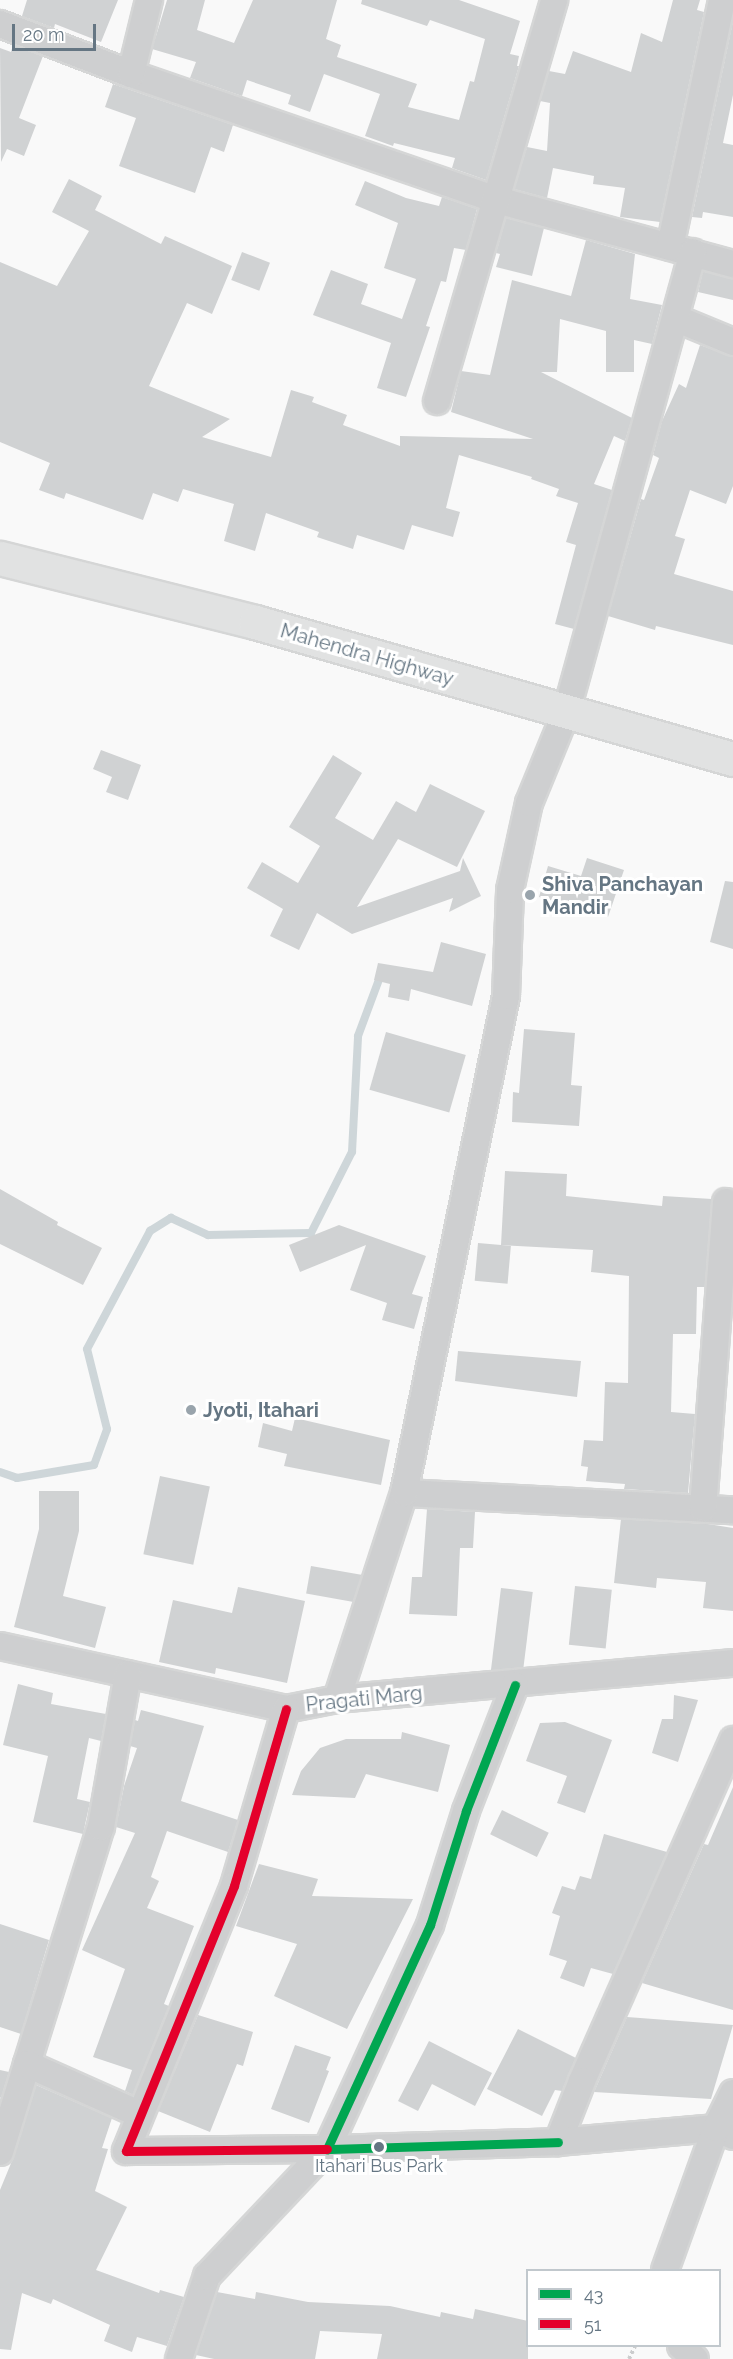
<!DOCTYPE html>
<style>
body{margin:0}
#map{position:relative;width:733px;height:2359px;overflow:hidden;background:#f9f9f9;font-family:Raleway,sans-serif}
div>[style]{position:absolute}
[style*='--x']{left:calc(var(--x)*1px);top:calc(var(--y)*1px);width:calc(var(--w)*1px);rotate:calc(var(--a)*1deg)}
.stream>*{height:8px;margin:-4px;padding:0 4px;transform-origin:4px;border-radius:4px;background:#ced6d9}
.building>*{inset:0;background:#d0d2d3;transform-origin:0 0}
.path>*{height:4px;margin-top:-2px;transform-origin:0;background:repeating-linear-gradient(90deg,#cbcccd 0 3px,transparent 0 6px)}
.roads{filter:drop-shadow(2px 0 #d5d6d6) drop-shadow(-2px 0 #d5d6d6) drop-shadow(0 2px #d5d6d6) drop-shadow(0 -2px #d5d6d6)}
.street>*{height:26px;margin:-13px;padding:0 13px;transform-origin:13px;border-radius:13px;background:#cecfd0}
.highway>*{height:33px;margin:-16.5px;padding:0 16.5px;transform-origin:16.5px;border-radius:16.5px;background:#e1e2e2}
.bus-1>*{height:9px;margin:-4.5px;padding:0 4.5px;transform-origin:4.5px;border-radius:4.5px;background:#00a651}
.bus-2>*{height:9px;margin:-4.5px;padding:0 4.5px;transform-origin:4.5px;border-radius:4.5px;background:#e4002b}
.dots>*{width:16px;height:16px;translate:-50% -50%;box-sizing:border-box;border:3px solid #fff;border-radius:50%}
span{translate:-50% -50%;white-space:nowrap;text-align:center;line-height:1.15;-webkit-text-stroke:6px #fff;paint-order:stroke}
.bus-label{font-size:18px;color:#657683}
.street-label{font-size:20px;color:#657683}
.poi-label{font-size:20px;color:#657683;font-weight:700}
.left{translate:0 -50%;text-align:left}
.legend{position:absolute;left:526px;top:2269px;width:195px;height:78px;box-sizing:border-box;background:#fff;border:2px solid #c1c8cd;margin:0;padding:8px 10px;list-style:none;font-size:18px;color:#657683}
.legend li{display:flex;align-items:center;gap:12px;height:30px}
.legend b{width:30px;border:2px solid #c1c8cd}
.scale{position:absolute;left:12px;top:24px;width:84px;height:27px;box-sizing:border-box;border:3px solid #657683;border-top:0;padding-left:8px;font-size:18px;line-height:21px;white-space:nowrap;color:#657683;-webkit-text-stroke:4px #fff;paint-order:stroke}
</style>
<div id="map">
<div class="stream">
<div style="--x:0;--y:1472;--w:18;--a:19"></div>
<div style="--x:17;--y:1478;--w:78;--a:-9.6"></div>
<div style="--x:94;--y:1465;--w:38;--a:-70"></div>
<div style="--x:107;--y:1429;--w:82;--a:-104"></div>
<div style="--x:87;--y:1349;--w:134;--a:-61.9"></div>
<div style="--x:150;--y:1231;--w:25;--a:-32"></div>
<div style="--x:171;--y:1218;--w:41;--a:24.7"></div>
<div style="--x:208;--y:1235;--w:103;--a:-1.1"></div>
<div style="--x:311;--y:1233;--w:91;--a:-63.2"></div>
<div style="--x:352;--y:1152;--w:116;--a:-87"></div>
<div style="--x:358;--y:1036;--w:66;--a:-69.6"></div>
</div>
<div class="building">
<div style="clip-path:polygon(27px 0,118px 0,101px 42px,55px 24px,54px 28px,22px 16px)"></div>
<div style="clip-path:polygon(167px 0,205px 0,197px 30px,234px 43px,253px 0,337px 0,326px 39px,341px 45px,337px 57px,417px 84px,408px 107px,459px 120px,470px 81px,474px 82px,485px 39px,430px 20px,427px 26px,361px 4px,362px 0,459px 0,520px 21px,510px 54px,519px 56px,517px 66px,519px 66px,486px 180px,452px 168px,455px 158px,394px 143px,393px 146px,365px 136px,380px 94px,324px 74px,310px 112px,288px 104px,291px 95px,247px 80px,242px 96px,190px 78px,196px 62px,152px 49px)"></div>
<div style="clip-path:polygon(673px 0,700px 0,697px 10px,704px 12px,660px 222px,620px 217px,625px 188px,593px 184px,594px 176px,553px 168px,547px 198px,514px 189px,527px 147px,547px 151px,550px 103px,540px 101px,549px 71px,565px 74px,573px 51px,631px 72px,641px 33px,662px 42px)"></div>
<div style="clip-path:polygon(733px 21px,733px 95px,723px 143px,733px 145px,733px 217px,703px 212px,702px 218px,692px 217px)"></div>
<div style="clip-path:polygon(13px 45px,43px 56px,19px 118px,36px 125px,24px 156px,7px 149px,1px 162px,0 48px,11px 52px)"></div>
<div style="clip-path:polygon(113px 84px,233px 125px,224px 152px,211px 147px,195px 193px,119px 166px,136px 118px,105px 107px)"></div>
<div style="clip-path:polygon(69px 179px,102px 196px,95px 210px,161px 244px,165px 236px,232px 266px,212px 314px,187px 303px,149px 386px,230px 419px,202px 437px,271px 457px,291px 390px,314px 397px,312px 402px,347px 415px,343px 425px,400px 446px,400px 436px,533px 439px,451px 412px,461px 371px,490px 375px,512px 280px,571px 296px,586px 240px,635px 254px,630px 299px,662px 305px,652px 344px,634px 340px,634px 372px,606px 372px,606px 331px,560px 319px,557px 372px,541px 372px,632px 418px,625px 441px,614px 436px,594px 484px,612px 490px,574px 629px,555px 624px,576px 545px,566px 542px,578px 503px,556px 496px,559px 489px,531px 479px,532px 477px,459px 455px,446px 508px,460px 512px,453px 537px,412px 525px,404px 550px,357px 535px,353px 549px,317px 537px,319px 532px,266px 513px,255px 551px,224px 541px,234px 504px,183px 489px,178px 502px,153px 493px,143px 520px,66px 493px,64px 499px,39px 490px,50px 463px,0 442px,0 262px,57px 286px,89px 231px,52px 212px)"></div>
<div style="clip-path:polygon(365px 181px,406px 198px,439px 206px,442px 197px,477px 209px,466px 250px,454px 248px,446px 282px,441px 281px,426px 326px,430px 327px,406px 397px,377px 388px,391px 343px,313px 315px,331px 270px,368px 284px,361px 304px,402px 319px,416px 279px,384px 268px,398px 223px,355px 205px)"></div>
<div style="clip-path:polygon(506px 218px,544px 228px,532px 276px,496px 267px,500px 254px,496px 253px)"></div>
<div style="left:242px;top:252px;width:30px;height:30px;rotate:21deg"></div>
<div style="clip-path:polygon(703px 271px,733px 279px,733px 300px,698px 292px)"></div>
<div style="clip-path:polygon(700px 345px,733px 357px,733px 486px,726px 504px,690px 490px,675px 536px,685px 539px,674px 574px,733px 591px,733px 645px,656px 626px,655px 630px,608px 616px,641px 499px,644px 500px,659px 458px,653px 455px,662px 421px,679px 384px,686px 388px)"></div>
<div style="clip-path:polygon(101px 750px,141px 765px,128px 800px,106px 792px,112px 777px,93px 769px)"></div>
<div style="clip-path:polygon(333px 755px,362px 773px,335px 818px,373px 840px,396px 801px,416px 812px,430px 784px,485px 811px,457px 867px,398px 839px,357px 907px,460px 871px,463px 858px,481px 896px,449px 912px,453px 898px,352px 934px,317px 913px,299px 950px,270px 936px,283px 909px,247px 888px,262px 862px,298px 883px,320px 846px,289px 827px)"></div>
<div style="clip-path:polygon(587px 858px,624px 870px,608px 917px,539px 897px,548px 866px,581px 876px)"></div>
<div style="clip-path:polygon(725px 881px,733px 882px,733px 949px,710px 942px)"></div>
<div style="clip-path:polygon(441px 942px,486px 954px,472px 1006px,411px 989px,409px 1001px,388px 997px,390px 984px,374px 980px,378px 963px,433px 972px)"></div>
<div style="clip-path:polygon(524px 1029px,575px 1033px,571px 1085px,582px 1086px,579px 1126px,512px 1122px,513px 1092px,519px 1093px)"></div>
<div style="left:386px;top:1032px;width:83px;height:60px;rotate:16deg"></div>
<div style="clip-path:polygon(505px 1171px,567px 1174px,566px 1196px,662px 1206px,663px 1196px,712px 1199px,705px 1287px,697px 1287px,696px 1334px,673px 1334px,671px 1412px,695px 1414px,688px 1493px,624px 1489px,625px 1484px,586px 1481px,588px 1467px,581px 1466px,584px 1440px,603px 1441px,605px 1382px,628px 1383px,629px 1276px,591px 1272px,593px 1250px,501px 1245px)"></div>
<div style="clip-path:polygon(0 1189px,58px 1222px,57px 1225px,102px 1248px,83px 1285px,0 1244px)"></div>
<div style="clip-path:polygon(339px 1225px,426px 1256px,412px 1294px,423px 1297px,414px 1329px,382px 1320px,387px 1303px,350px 1290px,366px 1245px,300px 1272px,289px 1245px)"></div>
<div style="left:478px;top:1243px;width:33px;height:38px;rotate:5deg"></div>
<div style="clip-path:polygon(458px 1351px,581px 1361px,577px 1397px,455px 1381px)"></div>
<div style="clip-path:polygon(295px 1418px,390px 1440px,381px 1485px,284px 1466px,287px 1454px,258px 1447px,263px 1423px,292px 1431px)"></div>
<div style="left:160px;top:1476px;width:51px;height:80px;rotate:12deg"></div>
<div style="clip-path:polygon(39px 1491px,79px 1491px,79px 1531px,63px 1596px,106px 1607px,95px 1648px,14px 1627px,39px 1529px)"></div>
<div style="clip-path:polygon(427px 1509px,475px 1512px,473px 1548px,460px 1548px,457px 1616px,409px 1614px,412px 1577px,422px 1577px)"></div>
<div style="clip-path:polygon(621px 1519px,708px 1524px,733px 1528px,733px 1611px,703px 1608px,706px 1582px,657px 1578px,656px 1588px,614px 1583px)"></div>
<div style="left:311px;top:1566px;width:51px;height:28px;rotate:10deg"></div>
<div style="left:575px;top:1586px;width:37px;height:59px;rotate:6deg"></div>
<div style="clip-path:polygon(238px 1587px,305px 1601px,287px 1683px,216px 1668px,215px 1674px,159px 1662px,173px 1600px,232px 1613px)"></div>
<div style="left:501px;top:1588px;width:32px;height:83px;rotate:7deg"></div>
<div style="clip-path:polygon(18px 1684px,53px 1693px,51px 1704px,106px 1714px,101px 1741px,89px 1738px,77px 1799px,90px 1802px,83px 1834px,33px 1822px,48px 1756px,3px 1745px)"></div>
<div style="clip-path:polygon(674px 1695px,698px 1700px,678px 1762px,652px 1753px,662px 1719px,673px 1719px)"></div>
<div style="clip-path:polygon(141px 1710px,204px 1726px,181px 1801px,238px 1820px,228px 1852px,167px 1831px,151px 1877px,159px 1881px,147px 1908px,194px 1926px,164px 2004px,169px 2006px,133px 2095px,125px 2091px,132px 2070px,93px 2057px,125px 1969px,82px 1950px,135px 1833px,116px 1827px,124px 1786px,137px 1748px,130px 1746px,135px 1720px,138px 1721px)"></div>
<div style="clip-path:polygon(565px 1722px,612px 1740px,585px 1813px,557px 1803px,567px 1776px,526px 1761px,540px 1723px)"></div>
<div style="clip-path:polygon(402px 1732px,450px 1745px,438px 1792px,366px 1774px,355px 1798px,292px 1795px,301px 1771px,320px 1748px,346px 1739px,401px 1739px)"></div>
<div style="clip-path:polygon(733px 1787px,733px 2010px,642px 1983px,704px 1844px,708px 1845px)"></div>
<div style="left:502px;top:1810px;width:52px;height:27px;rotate:26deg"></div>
<div style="clip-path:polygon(604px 1834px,667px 1852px,613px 1974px,591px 1968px,584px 1987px,560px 1978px,567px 1961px,549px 1955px,560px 1916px,552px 1913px,562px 1886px,575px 1890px,580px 1876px,591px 1879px)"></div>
<div style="clip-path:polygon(259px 1864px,318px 1879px,312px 1896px,413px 1899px,347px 2029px,274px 1996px,297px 1944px,236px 1926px)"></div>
<div style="clip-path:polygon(0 1924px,49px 1940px,21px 2034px,0 2027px)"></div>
<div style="clip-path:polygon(198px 2015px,253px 2032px,243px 2066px,237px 2064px,210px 2132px,158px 2111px)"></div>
<div style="clip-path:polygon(627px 2017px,733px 2025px,711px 2099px,594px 2092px)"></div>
<div style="clip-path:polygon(518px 2029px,576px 2058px,562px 2091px,555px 2090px,542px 2116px,487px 2089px)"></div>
<div style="clip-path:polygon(429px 2041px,492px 2073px,475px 2106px,432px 2084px,418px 2111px,398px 2101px)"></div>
<div style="clip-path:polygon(295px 2045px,331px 2057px,326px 2070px,329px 2071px,309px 2123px,271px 2109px)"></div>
<div style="clip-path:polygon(0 2070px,9px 2072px,1px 2098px,0 2097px)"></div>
<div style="clip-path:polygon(36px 2085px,112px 2118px,102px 2148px,108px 2149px,95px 2191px,127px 2207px,96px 2270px,159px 2293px,160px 2290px,184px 2297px,167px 2346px,137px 2337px,132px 2352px,104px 2341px,110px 2325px,53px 2299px,51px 2304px,22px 2293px,11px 2350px,0 2349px,0 2190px,14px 2156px)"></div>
<div style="clip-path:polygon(217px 2292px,255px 2299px,256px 2292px,308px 2302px,390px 2306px,440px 2317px,441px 2312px,473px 2319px,475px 2309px,528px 2321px,528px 2359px,377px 2359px,382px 2334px,320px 2331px,315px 2359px,214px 2359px,196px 2355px)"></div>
</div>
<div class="path">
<div style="--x:629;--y:2359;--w:14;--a:-65"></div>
</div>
<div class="roads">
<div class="street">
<div style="--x:0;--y:24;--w:140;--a:20.9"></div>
<div style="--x:131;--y:74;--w:387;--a:19"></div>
<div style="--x:497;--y:200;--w:245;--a:15.2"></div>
<div style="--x:131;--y:74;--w:76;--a:-76.3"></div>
<div style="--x:670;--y:247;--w:252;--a:-78.1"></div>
<div style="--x:675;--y:318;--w:63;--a:22.5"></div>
<div style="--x:437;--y:401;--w:418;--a:-73.7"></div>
<div style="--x:404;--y:1493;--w:329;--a:3"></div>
<div style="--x:703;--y:1508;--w:307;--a:-85.7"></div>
<div style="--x:0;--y:1646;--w:293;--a:12.4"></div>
<div style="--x:286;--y:1709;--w:52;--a:-11.1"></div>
<div style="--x:337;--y:1699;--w:398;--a:-5.2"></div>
<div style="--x:515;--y:1685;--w:135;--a:111.3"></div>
<div style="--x:466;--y:1811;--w:120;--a:107.5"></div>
<div style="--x:430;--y:1925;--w:247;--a:114.7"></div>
<div style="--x:327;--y:2149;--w:231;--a:-1.7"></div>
<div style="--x:337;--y:1699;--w:217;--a:-72"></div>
<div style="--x:404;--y:1493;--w:507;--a:-78.4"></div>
<div style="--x:506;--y:996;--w:106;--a:-87.8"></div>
<div style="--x:510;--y:890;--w:89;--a:-77.7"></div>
<div style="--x:529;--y:803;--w:97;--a:-67.7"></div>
<div style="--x:566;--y:713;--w:478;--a:-74.6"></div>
<div style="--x:286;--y:1709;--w:184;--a:106.4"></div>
<div style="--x:234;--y:1886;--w:286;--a:112.2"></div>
<div style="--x:126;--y:2151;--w:201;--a:-0.6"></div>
<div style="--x:733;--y:1740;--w:373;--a:113.9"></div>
<div style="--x:582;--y:2081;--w:66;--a:111.5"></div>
<div style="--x:558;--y:2142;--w:159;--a:-5.1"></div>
<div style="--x:716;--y:2128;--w:19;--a:25"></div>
<div style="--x:27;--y:2064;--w:248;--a:-72.7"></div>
<div style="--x:101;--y:1827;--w:155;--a:-80"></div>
<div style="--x:0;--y:2152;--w:92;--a:-72.9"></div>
<div style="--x:27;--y:2064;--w:123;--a:24.1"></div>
<div style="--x:665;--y:2270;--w:151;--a:-70.2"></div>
<div style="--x:716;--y:2128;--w:39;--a:-64"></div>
<div style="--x:681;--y:2346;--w:19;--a:43"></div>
<div style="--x:179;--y:2359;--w:88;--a:-71.4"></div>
<div style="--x:207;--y:2276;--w:175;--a:-46.6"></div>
</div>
<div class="highway">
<div style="--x:0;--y:558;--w:263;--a:14.1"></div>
<div style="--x:255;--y:622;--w:497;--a:16"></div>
</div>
</div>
<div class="bus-1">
<div style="--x:515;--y:1685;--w:135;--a:111.3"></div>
<div style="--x:466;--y:1811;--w:120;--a:107.5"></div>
<div style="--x:430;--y:1925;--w:247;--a:114.7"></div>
<div style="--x:327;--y:2149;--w:231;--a:-1.7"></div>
</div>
<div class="bus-2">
<div style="--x:286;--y:1709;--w:184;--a:106.4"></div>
<div style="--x:234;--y:1886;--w:286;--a:112.2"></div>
<div style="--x:126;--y:2151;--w:201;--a:-0.6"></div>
</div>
<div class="dots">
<div style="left:530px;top:895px;background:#99a4ac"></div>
<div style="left:191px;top:1410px;background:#99a4ac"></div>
<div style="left:379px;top:2147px;background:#657683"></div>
</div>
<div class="bus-label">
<span style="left:379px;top:2166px">Itahari Bus Park</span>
</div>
<div class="street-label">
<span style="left:367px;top:655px;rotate:16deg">Mahendra Highway</span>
<span style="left:364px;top:1699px;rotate:-6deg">Pragati Marg</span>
</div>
<div class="poi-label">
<span class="left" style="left:542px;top:896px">Shiva Panchayan<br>Mandir</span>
<span class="left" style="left:203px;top:1410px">Jyoti, Itahari</span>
</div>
<ul class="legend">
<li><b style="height:8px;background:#00a651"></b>43</li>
<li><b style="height:8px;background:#e4002b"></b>51</li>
</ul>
<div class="scale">20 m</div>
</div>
